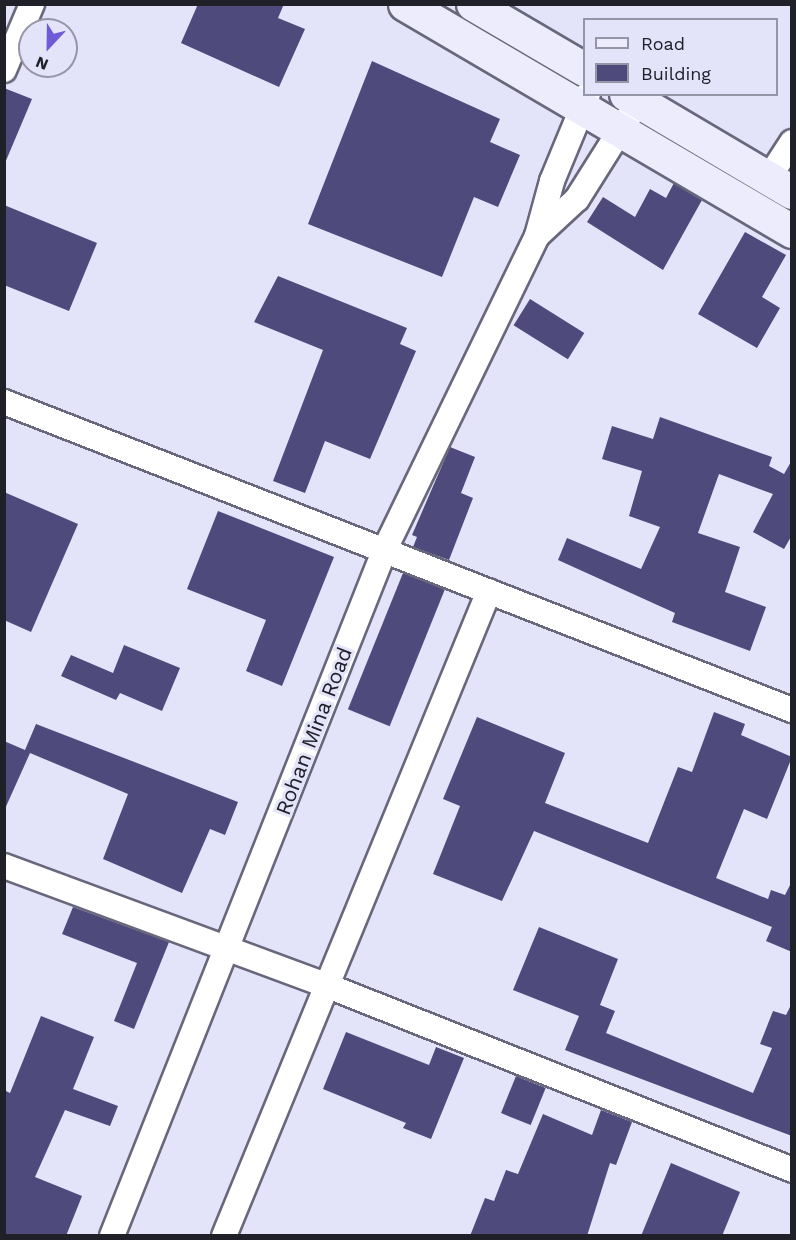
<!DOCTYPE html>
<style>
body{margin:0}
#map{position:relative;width:796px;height:1240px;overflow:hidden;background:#e3e3fa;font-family:"Work Sans",sans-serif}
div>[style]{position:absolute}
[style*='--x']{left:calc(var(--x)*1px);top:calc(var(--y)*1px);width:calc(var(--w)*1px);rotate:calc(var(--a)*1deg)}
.building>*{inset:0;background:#4e4a7b;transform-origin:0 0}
.roads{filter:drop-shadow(2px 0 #68677b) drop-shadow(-2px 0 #68677b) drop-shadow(0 2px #68677b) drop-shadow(0 -2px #68677b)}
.street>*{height:24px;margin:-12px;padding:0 12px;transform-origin:12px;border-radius:12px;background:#fff}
.secondary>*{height:33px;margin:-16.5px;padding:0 16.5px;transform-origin:16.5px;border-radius:16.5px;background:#ececfd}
span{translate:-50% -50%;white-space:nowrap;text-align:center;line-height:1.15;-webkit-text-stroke:6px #e3e3fa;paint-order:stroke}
.street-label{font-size:21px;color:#202028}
.frame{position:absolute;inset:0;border:6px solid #202028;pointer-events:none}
.legend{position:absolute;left:583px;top:18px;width:195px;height:78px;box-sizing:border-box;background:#e3e3fa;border:2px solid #9595a6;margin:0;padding:8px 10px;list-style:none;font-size:18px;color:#202028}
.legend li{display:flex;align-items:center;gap:12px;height:30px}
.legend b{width:30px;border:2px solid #9595a6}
.north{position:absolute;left:18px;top:18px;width:60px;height:60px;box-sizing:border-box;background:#e3e3fa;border:2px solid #9595a6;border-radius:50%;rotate:202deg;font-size:16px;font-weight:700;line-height:24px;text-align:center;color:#202028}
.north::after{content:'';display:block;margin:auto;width:21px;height:27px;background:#6f5bd5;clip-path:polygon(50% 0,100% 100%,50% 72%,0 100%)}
</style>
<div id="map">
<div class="building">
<div style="clip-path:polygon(198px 4px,284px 4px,278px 18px,305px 29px,279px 87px,181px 43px)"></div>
<div style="clip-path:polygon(372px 61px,500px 119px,490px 142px,520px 155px,498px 207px,474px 197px,442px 277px,308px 224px)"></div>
<div style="clip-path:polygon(4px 88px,32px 99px,5px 163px,4px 163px)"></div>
<div style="clip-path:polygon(674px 183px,702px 200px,663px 270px,587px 222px,603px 197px,635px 217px,650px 189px,666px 198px)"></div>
<div style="clip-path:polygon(4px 205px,97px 243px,69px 311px,4px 285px)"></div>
<div style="clip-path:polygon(745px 232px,786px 255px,762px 297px,780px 308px,757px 348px,698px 314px)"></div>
<div style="clip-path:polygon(278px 276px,407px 328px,400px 344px,416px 351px,370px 459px,325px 441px,305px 493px,273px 481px,323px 350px,254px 322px)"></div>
<div style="left:530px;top:299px;width:64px;height:31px;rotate:32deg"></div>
<div style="clip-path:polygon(660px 417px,772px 457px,769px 466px,784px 474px,792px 460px,792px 535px,784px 549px,753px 532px,773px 494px,719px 474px,698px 533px,740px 547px,725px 592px,766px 607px,750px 651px,672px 622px,675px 613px,558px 560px,567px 538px,641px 569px,660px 527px,629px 516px,642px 471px,602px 459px,612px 426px,653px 439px)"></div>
<div style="clip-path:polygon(450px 447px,475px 457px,461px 493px,473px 498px,449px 560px,413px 547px,417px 537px,412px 535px)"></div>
<div style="clip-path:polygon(4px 492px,78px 524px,31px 632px,4px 620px)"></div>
<div style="clip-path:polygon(218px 511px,334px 557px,282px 686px,246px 671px,266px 620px,187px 589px)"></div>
<div style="left:403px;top:573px;width:45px;height:147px;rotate:22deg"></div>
<div style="clip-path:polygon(124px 645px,180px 668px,162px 711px,120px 693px,116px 700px,61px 676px,71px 655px,113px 673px)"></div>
<div style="clip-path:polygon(714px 712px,745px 724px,741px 735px,792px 757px,767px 819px,744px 809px,716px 878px,768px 899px,771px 890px,785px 895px,792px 881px,792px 952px,766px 941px,772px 927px,534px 831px,502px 901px,433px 874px,460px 806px,443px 799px,477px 717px,565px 753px,545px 803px,648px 843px,678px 767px,692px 772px)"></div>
<div style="clip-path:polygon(36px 724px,238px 802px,225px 835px,210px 829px,182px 893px,103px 859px,128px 794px,30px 753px,4px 811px,4px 741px,25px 750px)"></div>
<div style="clip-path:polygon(73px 907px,169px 942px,134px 1029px,114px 1021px,137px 963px,62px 934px)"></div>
<div style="clip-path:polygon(539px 927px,618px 959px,600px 1005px,615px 1011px,606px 1033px,753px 1093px,772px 1048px,760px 1044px,773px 1011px,786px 1015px,792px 1003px,792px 1136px,565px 1050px,579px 1016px,513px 990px)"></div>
<div style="clip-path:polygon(41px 1016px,94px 1037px,73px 1089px,118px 1106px,110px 1126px,65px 1110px,35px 1177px,82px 1196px,66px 1236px,4px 1236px,4px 1090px,10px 1093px)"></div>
<div style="clip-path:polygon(346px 1032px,429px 1065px,436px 1047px,464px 1058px,431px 1139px,403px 1128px,406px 1123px,323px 1089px)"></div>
<div style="left:516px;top:1076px;width:32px;height:40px;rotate:22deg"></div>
<div style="clip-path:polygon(601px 1110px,632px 1122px,616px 1165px,610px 1163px,587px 1236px,470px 1236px,485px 1198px,494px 1201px,506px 1170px,518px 1174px,543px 1114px,592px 1135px)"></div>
<div style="clip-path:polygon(671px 1163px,740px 1192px,722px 1236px,641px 1236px)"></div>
</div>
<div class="roads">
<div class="street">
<div style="--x:4;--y:70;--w:72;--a:-67"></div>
<div style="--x:768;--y:179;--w:44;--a:-57"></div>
<div style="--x:537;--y:236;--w:54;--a:-42.8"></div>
<div style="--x:577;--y:199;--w:115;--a:-57.8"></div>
<div style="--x:4;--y:402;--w:846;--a:21.35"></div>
<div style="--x:4;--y:866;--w:346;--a:20.3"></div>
<div style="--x:328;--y:986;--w:499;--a:21.6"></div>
<div style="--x:112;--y:1236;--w:739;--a:-68.33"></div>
<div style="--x:385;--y:549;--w:348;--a:-64.1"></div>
<div style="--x:537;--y:236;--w:57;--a:-74.7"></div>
<div style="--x:552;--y:181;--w:94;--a:-67.5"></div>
<div style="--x:224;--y:1236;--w:697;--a:-67.66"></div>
</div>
<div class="secondary">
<div style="--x:405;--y:4;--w:449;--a:30.4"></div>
<div style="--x:473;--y:4;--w:129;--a:30.4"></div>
<div style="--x:626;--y:94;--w:193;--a:30.6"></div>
</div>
</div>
<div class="street-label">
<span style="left:314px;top:731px;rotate:-69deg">Rohan Mina Road</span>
</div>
<div class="frame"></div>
<ul class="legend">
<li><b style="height:8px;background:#ececfd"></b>Road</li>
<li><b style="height:16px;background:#4e4a7b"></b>Building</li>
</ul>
<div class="north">N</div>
</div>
